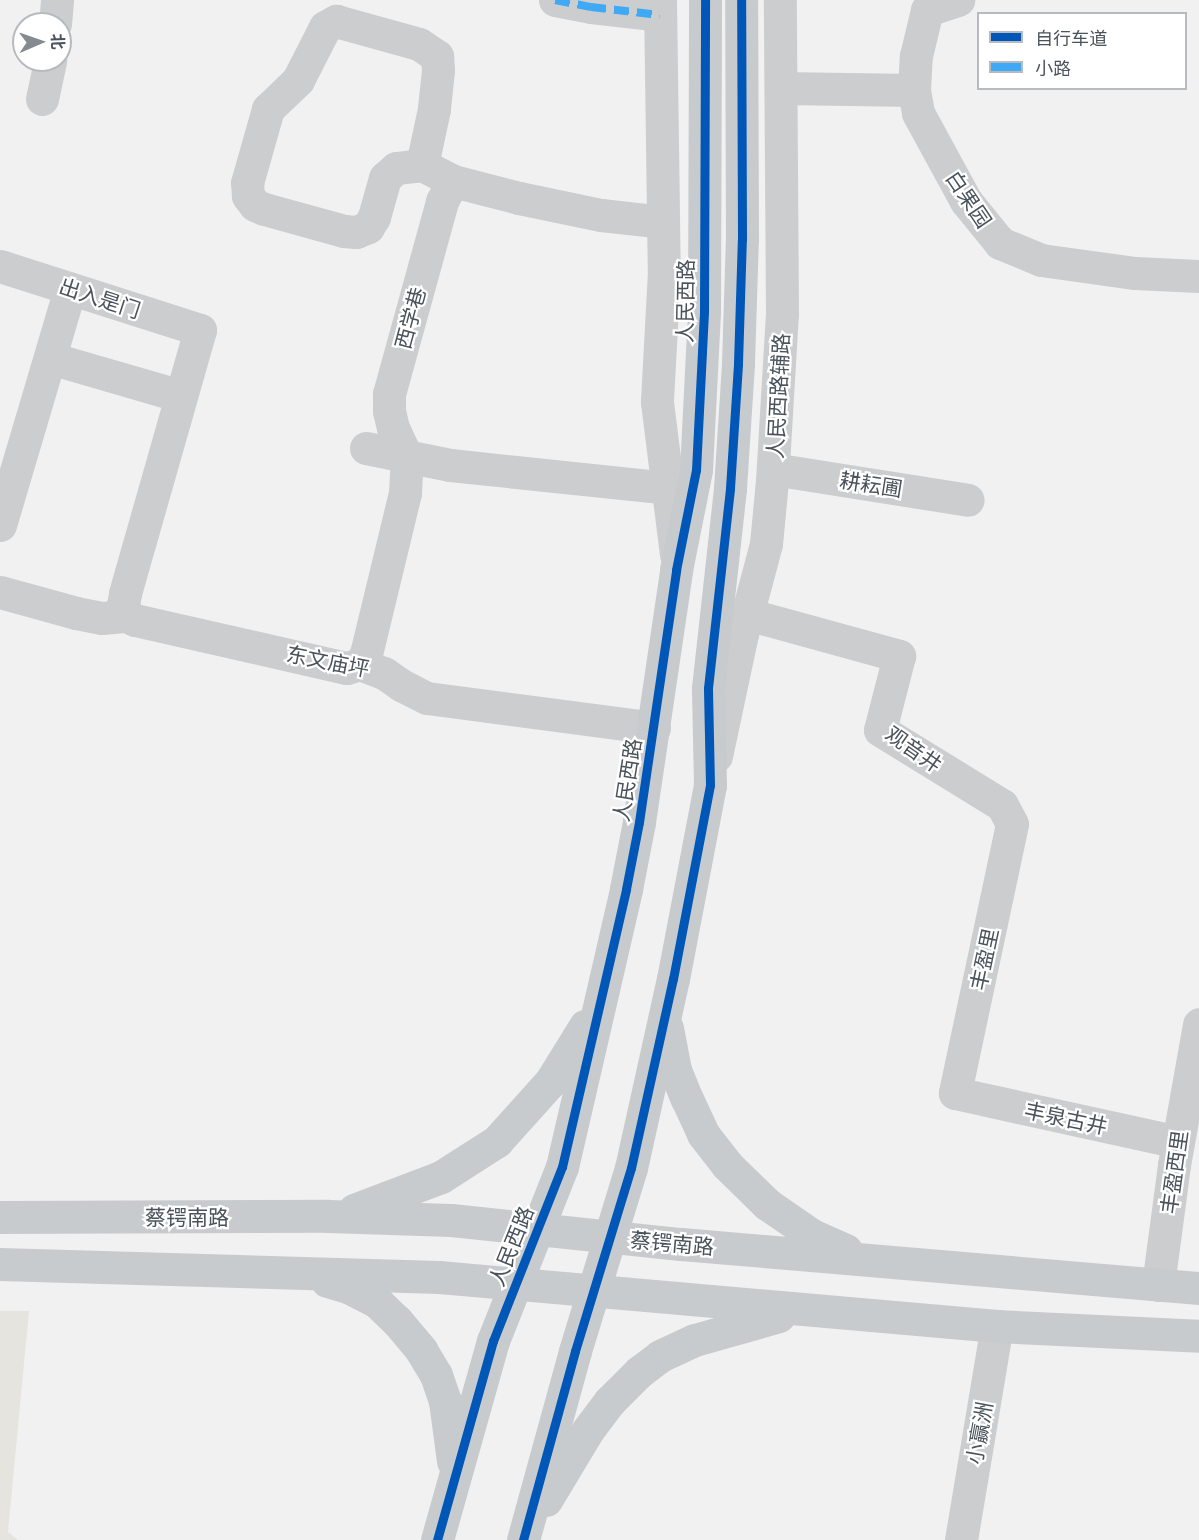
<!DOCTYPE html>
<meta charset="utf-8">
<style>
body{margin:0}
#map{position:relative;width:1199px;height:1540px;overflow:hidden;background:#f2f1f1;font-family:Manrope,"Noto Sans SC",sans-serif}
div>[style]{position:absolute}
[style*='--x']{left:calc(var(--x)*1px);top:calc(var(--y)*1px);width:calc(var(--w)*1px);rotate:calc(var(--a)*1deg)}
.commercial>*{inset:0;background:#e5e4df}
.minor>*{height:33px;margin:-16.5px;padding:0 16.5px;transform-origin:16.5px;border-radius:16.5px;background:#cbcdcf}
.major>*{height:33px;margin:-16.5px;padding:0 16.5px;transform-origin:16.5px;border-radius:16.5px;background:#c8cbcd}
.quiet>*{height:8px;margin-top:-4px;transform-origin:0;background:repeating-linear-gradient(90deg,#3fa9f5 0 15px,transparent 0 23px)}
.cycleway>*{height:9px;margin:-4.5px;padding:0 4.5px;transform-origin:4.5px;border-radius:4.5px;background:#0057b8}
span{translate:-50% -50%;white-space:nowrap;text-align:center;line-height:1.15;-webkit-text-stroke:4.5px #fff;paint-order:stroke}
.street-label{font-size:21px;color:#4a535c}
.legend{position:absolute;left:977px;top:12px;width:210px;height:78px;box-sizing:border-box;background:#fff;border:2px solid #b7babe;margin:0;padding:8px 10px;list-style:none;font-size:18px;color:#4a535c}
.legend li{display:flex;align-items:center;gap:12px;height:30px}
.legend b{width:30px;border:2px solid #b7babe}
.north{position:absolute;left:12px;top:12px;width:60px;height:60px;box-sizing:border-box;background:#fff;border:2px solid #b7babe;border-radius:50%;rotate:88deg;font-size:16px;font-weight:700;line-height:24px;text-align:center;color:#4a535c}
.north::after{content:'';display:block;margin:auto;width:21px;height:27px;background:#858a90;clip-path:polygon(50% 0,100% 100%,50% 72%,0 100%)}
</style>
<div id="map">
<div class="commercial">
<div style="clip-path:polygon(0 1311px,29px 1311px,8px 1532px,18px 1540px,0 1540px)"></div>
</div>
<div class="minor">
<div style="--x:555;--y:0;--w:37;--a:11"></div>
<div style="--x:591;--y:7;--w:69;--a:6.6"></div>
<div style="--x:660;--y:0;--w:271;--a:89.2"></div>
<div style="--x:664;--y:271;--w:131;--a:93.1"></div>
<div style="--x:657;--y:402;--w:154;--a:82.9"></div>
<div style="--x:55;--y:24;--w:24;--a:-85"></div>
<div style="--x:781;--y:88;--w:133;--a:0.9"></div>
<div style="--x:914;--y:90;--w:23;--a:80"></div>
<div style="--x:918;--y:113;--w:100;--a:61.4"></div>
<div style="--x:966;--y:201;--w:54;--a:51"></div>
<div style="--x:1000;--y:243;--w:44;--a:22.5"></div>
<div style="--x:1041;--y:260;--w:95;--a:7.9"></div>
<div style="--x:1135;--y:273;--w:64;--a:2.7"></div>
<div style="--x:914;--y:90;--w:34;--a:-87"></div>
<div style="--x:916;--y:56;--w:47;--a:-76.6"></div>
<div style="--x:927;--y:10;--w:33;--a:-18"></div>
<div style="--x:42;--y:99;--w:40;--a:-78"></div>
<div style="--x:422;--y:165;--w:26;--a:173"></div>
<div style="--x:396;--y:168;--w:15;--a:138"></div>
<div style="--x:385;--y:178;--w:41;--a:105.8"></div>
<div style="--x:374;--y:217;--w:12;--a:121"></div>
<div style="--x:368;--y:227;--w:13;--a:157"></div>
<div style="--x:356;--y:232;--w:12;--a:-175"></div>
<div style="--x:344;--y:231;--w:83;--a:-164.6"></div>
<div style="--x:264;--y:209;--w:10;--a:-156"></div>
<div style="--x:255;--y:205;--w:11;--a:-128"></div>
<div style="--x:248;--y:196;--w:13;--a:-94"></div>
<div style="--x:247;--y:183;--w:77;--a:-74.2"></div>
<div style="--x:268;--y:109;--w:42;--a:-44"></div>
<div style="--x:298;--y:80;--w:59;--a:-63"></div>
<div style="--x:325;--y:27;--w:13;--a:-29"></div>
<div style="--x:336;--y:21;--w:86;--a:15.5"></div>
<div style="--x:419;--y:44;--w:22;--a:34"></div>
<div style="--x:437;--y:56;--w:14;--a:86"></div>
<div style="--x:438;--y:70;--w:39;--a:96"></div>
<div style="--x:434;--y:109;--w:57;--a:102.1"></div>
<div style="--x:422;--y:165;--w:35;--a:27"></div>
<div style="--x:0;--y:266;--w:210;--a:17.7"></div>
<div style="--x:200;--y:330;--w:274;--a:105.9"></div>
<div style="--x:125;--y:594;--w:11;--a:100"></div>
<div style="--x:123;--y:605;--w:12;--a:70"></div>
<div style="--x:50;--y:358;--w:136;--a:16.2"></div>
<div style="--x:366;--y:448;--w:86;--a:11.4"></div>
<div style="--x:450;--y:465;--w:219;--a:6"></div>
<div style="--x:773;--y:469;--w:197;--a:9"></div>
<div style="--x:0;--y:525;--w:246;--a:-73.5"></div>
<div style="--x:0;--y:592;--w:79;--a:15.4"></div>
<div style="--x:76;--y:613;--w:26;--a:11"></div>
<div style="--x:102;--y:618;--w:25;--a:-5"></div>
<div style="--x:127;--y:616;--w:9;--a:27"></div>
<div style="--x:135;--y:620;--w:217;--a:12.8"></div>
<div style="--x:347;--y:668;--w:14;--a:-17"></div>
<div style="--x:360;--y:664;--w:26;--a:21"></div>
<div style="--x:384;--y:673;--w:21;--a:35"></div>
<div style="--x:401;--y:685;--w:29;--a:27"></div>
<div style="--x:427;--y:698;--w:229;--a:7.5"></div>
<div style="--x:747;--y:614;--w:158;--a:15.4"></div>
<div style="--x:899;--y:656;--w:76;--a:104.4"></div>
<div style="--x:880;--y:730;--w:143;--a:31.6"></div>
<div style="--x:1002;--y:805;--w:21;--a:62"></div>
<div style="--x:1012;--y:824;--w:275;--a:102"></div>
<div style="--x:955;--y:1093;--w:228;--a:12.4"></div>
<div style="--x:360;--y:664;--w:12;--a:-59"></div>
<div style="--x:366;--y:654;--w:166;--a:-76.4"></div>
<div style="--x:405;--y:493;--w:35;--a:-87"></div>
<div style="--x:407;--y:458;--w:33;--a:-115"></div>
<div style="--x:393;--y:428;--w:17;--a:-103"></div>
<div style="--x:389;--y:411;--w:17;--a:-90"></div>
<div style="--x:389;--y:394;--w:200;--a:-74.6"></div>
<div style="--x:442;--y:201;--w:23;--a:-61"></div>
<div style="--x:453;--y:181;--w:68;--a:14.4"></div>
<div style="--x:519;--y:198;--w:84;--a:11.7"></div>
<div style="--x:601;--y:215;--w:62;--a:6.4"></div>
<div style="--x:716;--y:756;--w:125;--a:-78"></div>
<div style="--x:742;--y:634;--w:93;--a:-75.1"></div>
<div style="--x:766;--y:544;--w:63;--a:-84.6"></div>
<div style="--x:772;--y:481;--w:168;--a:-86.6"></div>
<div style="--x:782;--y:313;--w:313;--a:-90.4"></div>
<div style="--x:1158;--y:1285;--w:121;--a:-82.4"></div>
<div style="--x:1174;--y:1165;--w:143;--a:-79.9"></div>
<div style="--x:961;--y:1540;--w:217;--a:-80.5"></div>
</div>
<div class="major">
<div style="--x:667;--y:1028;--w:43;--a:79.2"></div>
<div style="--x:675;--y:1070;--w:31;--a:68"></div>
<div style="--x:687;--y:1099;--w:38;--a:65"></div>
<div style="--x:703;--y:1134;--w:39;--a:52"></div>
<div style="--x:727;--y:1165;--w:56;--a:44.3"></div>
<div style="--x:767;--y:1204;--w:55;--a:34.6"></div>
<div style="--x:812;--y:1235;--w:37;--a:24"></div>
<div style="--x:354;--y:1210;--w:93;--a:-20.8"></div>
<div style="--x:441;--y:1177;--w:67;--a:-32.7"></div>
<div style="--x:497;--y:1141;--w:81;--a:-48"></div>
<div style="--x:551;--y:1081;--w:65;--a:-58.3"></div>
<div style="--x:0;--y:1217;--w:328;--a:-0.2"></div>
<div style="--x:328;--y:1216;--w:123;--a:1.9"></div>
<div style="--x:451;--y:1220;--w:231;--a:6"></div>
<div style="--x:681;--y:1244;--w:520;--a:4.86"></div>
<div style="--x:0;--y:1264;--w:439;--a:1.7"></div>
<div style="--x:439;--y:1277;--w:560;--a:5.02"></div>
<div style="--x:997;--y:1326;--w:202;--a:2.8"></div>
<div style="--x:327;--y:1281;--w:22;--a:16"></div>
<div style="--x:348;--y:1287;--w:33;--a:27"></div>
<div style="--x:377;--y:1302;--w:28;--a:44"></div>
<div style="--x:397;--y:1321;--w:38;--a:50"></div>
<div style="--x:421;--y:1350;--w:29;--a:59"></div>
<div style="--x:436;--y:1375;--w:28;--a:71"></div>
<div style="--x:445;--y:1401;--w:61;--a:82.4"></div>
<div style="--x:546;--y:1500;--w:82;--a:-59"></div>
<div style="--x:588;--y:1430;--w:35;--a:-53"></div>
<div style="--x:609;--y:1402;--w:42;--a:-45"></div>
<div style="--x:639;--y:1372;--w:26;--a:-37"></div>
<div style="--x:660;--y:1356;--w:38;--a:-25"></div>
<div style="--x:695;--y:1340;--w:87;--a:-15.9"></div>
<div style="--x:437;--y:1540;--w:207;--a:-74.3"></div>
<div style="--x:493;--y:1341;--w:187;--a:-68.4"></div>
<div style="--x:562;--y:1167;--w:285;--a:-77"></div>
<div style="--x:626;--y:889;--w:68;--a:-79"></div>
<div style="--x:639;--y:822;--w:255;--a:-81.6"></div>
<div style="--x:676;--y:570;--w:102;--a:-78.7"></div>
<div style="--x:696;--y:470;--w:159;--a:-87.1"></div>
<div style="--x:704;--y:311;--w:311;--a:-89.8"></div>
<div style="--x:523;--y:1540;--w:196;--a:-74.6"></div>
<div style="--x:575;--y:1351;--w:191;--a:-73"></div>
<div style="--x:631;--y:1168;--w:194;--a:-77.5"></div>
<div style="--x:673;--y:979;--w:197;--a:-79.2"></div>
<div style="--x:710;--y:785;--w:97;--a:-91.2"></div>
<div style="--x:708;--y:688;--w:201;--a:-83.7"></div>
<div style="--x:730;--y:488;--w:125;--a:-86.3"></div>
<div style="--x:738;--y:363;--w:124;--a:-88.2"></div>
<div style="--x:742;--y:239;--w:239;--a:-90.2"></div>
</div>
<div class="quiet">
<div style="--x:555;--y:0;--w:37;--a:11"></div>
<div style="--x:591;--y:7;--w:69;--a:6.6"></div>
</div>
<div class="cycleway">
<div style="--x:437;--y:1540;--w:207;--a:-74.3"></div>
<div style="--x:493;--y:1341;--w:187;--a:-68.4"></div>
<div style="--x:562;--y:1167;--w:285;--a:-77"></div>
<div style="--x:626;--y:889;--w:68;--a:-79"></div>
<div style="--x:639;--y:822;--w:255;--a:-81.6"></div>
<div style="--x:676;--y:570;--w:102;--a:-78.7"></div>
<div style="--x:696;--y:470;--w:159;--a:-87.1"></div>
<div style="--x:704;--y:311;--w:311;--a:-89.8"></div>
<div style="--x:523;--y:1540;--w:196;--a:-74.6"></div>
<div style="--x:575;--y:1351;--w:191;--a:-73"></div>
<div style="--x:631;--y:1168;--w:194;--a:-77.5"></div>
<div style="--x:673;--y:979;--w:197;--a:-79.2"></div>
<div style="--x:710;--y:785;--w:97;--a:-91.2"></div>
<div style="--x:708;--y:688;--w:201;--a:-83.7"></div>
<div style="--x:730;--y:488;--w:125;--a:-86.3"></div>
<div style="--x:738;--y:363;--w:124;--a:-88.2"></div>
<div style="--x:742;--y:239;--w:239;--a:-90.2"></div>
</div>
<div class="street-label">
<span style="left:969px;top:199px;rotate:56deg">白果园</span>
<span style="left:100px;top:298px;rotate:18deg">出入是门</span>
<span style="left:685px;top:301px;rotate:-89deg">人民西路</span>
<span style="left:410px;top:318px;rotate:-75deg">西学巷</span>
<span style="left:778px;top:396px;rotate:-87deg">人民西路辅路</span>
<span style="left:871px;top:484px;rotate:9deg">耕耘圃</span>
<span style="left:328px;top:661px;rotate:11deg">东文庙坪</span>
<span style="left:914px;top:749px;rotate:35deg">观音井</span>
<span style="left:627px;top:780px;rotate:-81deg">人民西路</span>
<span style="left:984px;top:959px;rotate:-78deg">丰盈里</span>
<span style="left:1066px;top:1118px;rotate:12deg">丰泉古井</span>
<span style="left:1174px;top:1172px;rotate:-82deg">丰盈西里</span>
<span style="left:187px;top:1217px">蔡锷南路</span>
<span style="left:672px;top:1243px;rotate:5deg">蔡锷南路</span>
<span style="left:511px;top:1246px;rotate:-68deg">人民西路</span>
<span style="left:979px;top:1433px;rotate:-80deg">小赢洲</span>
</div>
<ul class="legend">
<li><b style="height:8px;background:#0057b8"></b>自行车道</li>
<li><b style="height:8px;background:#3fa9f5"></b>小路</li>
</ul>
<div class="north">北</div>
</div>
